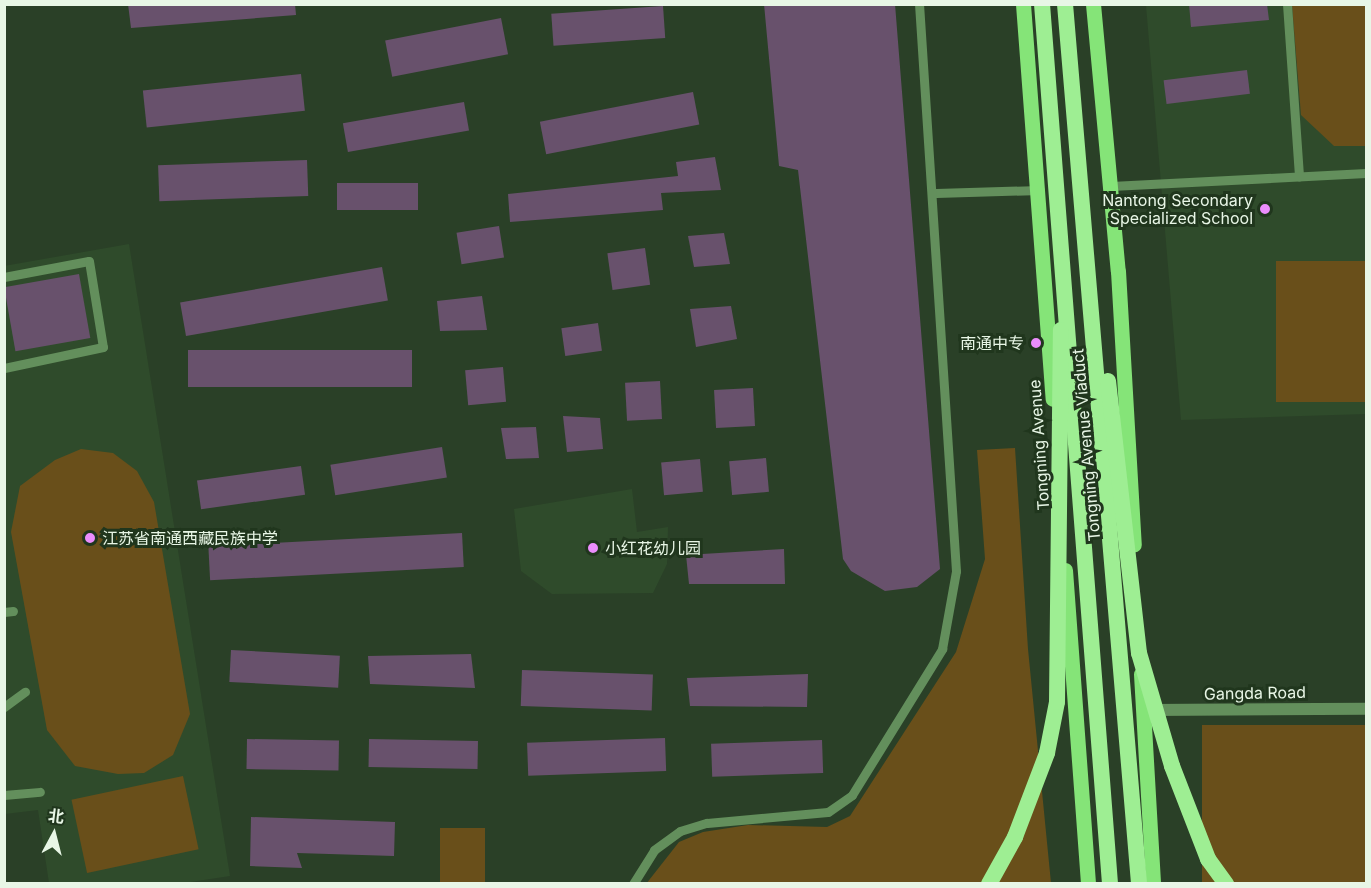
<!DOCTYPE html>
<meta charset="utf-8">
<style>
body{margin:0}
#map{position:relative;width:1371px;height:888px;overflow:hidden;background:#2a4027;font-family:Inter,"Noto Sans SC",sans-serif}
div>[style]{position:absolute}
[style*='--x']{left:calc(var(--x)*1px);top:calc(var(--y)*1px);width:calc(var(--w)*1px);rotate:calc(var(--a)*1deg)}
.built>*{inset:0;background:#2f4b2b}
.green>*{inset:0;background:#694f1a;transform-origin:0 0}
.building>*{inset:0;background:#68516c;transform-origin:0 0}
.service>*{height:9px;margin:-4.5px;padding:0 4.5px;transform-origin:4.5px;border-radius:4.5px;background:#638f5c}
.minor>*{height:12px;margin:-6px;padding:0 6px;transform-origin:6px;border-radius:6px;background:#638f5c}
.primary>*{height:15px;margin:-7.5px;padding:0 7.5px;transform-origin:7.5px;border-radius:7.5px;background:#85e478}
.trunk>*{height:16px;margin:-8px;padding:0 8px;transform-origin:8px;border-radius:8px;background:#9eee93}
.dots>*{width:16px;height:16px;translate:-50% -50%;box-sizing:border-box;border:3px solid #20361d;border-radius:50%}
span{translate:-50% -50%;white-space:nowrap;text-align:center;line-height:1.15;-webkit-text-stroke:6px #20361d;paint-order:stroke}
.poi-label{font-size:16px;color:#e8f6e6}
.right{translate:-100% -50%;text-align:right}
.left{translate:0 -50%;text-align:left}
.street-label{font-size:16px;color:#e8f6e6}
.frame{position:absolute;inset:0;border:6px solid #e8f6e6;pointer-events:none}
.north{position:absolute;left:24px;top:804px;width:60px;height:60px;-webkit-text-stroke:4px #20361d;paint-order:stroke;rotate:7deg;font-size:16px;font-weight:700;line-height:24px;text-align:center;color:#e8f6e6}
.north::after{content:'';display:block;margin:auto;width:21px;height:27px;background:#e8f6e6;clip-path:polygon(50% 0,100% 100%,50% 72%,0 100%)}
</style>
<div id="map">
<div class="built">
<div style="clip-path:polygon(1146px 5px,1366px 5px,1366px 414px,1181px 420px)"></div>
<div style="clip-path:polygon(129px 244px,230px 876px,184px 883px,49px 883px,38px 810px,5px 814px,4px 266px)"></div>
<div style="clip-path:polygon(632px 489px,637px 532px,668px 527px,667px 564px,653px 593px,552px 594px,521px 571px,514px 509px)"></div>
</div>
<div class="green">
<div style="clip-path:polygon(1292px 5px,1366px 5px,1366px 146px,1334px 146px,1301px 115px)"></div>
<div style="left:1366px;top:261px;width:141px;height:90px;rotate:90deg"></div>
<div style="clip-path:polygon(1015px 448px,1028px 649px,1051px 883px,646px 884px,679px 842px,703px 832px,748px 825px,827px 827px,850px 816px,956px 652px,985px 559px,977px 450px)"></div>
<div style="clip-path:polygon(81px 449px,113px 453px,137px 471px,154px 502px,190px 714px,173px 755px,144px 773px,118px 774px,75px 766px,47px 730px,11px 532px,20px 486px,55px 460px)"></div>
<div style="left:1366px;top:725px;width:158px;height:164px;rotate:90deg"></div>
<div style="left:183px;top:776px;width:75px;height:114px;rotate:78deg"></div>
<div style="left:440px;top:828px;width:45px;height:55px"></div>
</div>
<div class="building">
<div style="clip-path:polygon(128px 4px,295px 4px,296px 15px,131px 28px)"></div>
<div style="clip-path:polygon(764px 4px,895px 4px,940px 569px,917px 587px,885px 591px,851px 571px,843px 559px,798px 170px,779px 166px)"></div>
<div style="clip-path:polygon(1189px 4px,1267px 4px,1269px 20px,1191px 27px)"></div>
<div style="left:663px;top:6px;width:32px;height:112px;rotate:86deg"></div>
<div style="left:501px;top:18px;width:37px;height:118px;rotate:79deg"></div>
<div style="left:1247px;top:70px;width:24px;height:84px;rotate:83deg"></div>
<div style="left:301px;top:74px;width:37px;height:159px;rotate:84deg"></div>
<div style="left:693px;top:92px;width:33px;height:156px;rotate:79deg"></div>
<div style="left:464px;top:102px;width:29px;height:123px;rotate:80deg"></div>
<div style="clip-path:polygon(715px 157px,721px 190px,661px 193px,663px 210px,510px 222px,508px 194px,678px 176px,676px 162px)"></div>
<div style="left:307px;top:160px;width:36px;height:149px;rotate:88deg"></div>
<div style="left:418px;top:183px;width:27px;height:81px;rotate:90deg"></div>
<div style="left:499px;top:226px;width:32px;height:43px;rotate:81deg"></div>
<div style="clip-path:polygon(724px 233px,730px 264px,694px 267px,688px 236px)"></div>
<div style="left:645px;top:248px;width:37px;height:38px;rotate:82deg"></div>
<div style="left:382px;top:267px;width:34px;height:205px;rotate:80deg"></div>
<div style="left:79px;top:274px;width:65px;height:76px;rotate:80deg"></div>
<div style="clip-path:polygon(482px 296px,487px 330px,440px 331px,437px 301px)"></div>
<div style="clip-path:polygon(731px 306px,737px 339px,696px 347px,690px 309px)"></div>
<div style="left:598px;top:323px;width:28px;height:37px;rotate:82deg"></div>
<div style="left:412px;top:350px;width:37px;height:224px;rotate:90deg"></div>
<div style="left:503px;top:367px;width:35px;height:38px;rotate:85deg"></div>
<div style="left:660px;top:381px;width:38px;height:35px;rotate:87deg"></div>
<div style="left:753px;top:388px;width:38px;height:39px;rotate:87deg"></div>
<div style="clip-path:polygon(563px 416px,600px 418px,603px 449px,567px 452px)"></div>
<div style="clip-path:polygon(536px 427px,539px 458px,506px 459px,501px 428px)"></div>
<div style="left:442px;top:447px;width:31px;height:113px;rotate:81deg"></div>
<div style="left:766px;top:458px;width:34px;height:37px;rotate:85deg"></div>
<div style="left:700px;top:459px;width:33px;height:39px;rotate:85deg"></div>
<div style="left:301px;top:466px;width:29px;height:105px;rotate:82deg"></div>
<div style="left:462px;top:533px;width:34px;height:254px;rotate:87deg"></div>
<div style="clip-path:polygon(784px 549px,785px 584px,689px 584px,686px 555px)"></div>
<div style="left:231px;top:650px;width:109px;height:32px;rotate:3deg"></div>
<div style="clip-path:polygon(471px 654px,475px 688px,370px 684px,368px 656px)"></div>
<div style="left:522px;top:670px;width:131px;height:36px;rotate:2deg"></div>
<div style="clip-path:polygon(808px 674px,807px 707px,690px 706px,687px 678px)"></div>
<div style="left:665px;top:738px;width:33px;height:138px;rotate:88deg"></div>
<div style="left:247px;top:739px;width:92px;height:30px;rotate:1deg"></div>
<div style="left:369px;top:739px;width:109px;height:28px;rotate:1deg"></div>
<div style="left:822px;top:740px;width:33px;height:111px;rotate:88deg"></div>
<div style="clip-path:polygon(251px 817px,395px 822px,394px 856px,297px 853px,302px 868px,250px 866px)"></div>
</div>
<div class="service">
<div style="--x:1287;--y:4;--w:173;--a:86"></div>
<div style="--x:1111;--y:186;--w:255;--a:-2.9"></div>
<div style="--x:936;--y:193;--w:104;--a:-1.7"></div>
<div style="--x:4;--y:277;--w:86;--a:-10.7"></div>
<div style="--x:89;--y:261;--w:87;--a:80.8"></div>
<div style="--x:103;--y:347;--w:101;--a:168"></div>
<div style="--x:4;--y:612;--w:9;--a:-6"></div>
<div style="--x:4;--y:707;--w:26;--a:-36"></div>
<div style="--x:4;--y:795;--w:36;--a:-5"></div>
<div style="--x:633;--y:884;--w:40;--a:-58"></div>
<div style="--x:654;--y:850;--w:32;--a:-36"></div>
<div style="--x:680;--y:831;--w:28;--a:-17"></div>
<div style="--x:707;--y:823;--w:121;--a:-5.2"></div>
<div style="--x:828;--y:812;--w:29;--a:-35"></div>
<div style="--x:852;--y:795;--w:172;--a:-58.3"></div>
<div style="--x:942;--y:649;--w:79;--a:-79.8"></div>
<div style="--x:956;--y:571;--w:568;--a:-93.73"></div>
</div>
<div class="minor">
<div style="--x:1149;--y:710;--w:217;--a:-0.3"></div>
</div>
<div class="primary">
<div style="--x:1023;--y:4;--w:396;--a:85.7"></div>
<div style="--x:1093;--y:4;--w:268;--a:84.7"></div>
<div style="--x:1118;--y:271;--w:274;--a:86.7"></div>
<div style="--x:1065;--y:570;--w:315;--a:85.8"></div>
<div style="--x:1141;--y:674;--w:210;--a:86.7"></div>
</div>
<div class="trunk">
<div style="--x:1042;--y:4;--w:883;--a:85.58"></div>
<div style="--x:1065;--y:4;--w:883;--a:85.19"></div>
<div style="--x:1108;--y:381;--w:274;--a:83.5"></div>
<div style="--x:1139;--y:653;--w:118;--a:73.7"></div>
<div style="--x:1172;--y:766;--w:100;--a:68.8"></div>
<div style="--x:1208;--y:859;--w:31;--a:54"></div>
<div style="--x:989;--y:884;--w:54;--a:-61"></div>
<div style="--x:1015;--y:837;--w:90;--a:-69.1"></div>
<div style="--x:1047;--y:753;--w:52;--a:-78.9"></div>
<div style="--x:1057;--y:702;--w:372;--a:-89.4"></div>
</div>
<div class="dots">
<div style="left:1265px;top:209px;background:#eb8dfc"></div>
<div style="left:1036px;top:343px;background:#eb8dfc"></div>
<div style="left:90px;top:538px;background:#eb8dfc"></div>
<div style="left:593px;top:548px;background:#eb8dfc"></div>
</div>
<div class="poi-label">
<span class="right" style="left:1253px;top:209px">Nantong Secondary<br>Specialized School</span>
<span class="right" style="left:1024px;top:343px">南通中专</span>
<span class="left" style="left:102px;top:538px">江苏省南通西藏民族中学</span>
<span class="left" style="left:605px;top:548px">小红花幼儿园</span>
</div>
<div class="street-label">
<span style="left:1039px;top:445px;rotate:-94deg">Tongning Avenue</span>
<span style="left:1086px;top:445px;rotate:-95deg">Tongning Avenue Viaduct</span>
<span style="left:1255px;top:693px;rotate:-1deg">Gangda Road</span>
</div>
<div class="frame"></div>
<div class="north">北</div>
</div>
